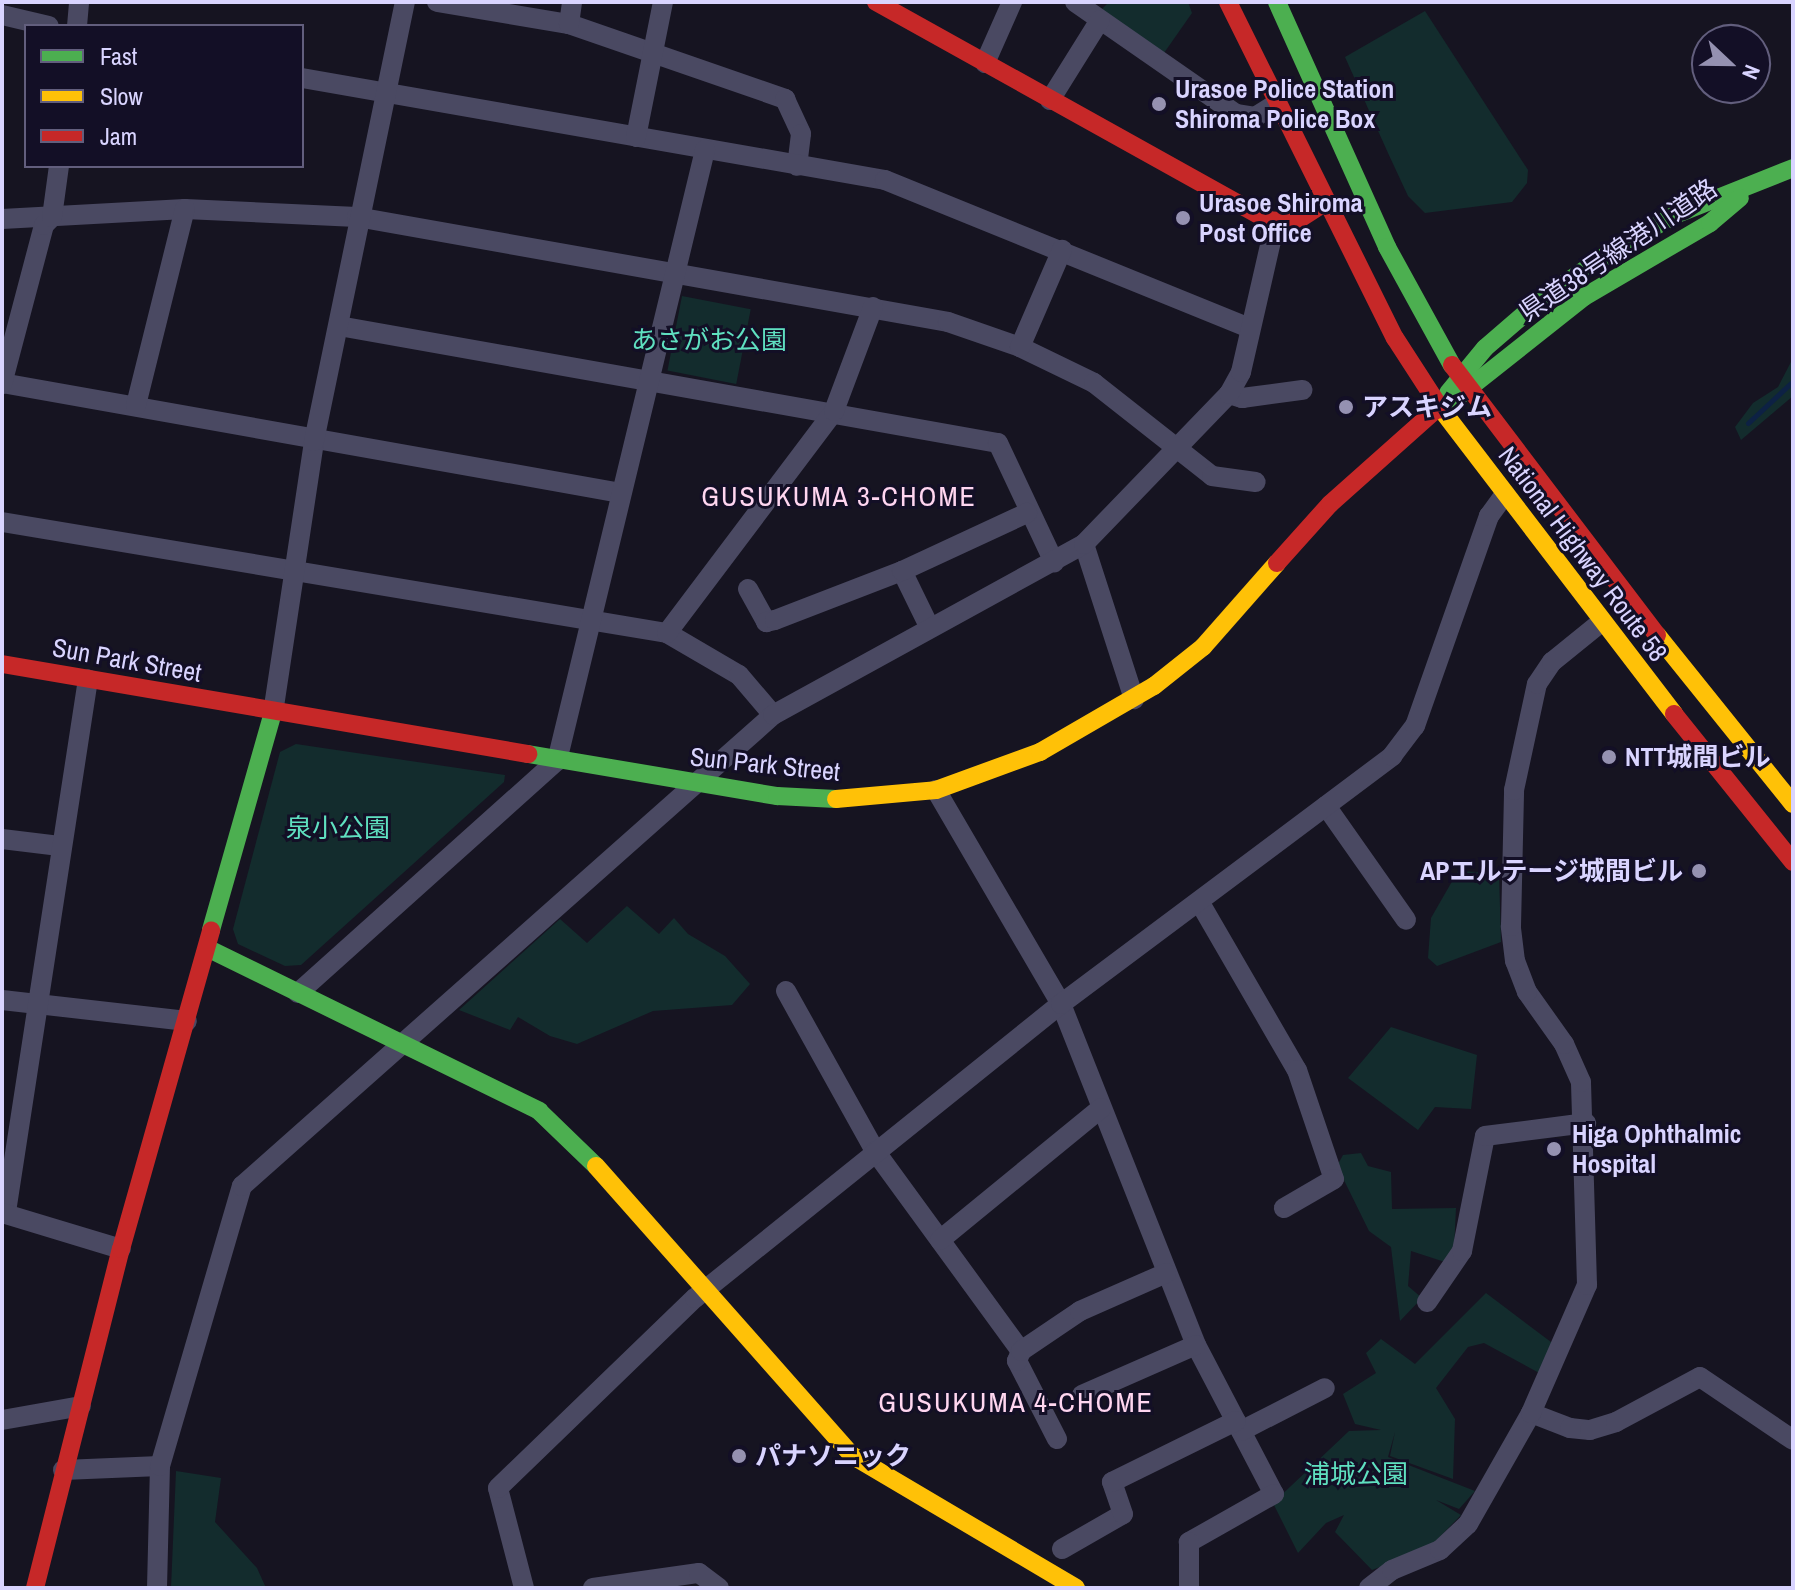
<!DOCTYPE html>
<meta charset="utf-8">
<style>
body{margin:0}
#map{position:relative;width:1795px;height:1590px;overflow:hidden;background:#161421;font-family:"Archivo Narrow","Noto Sans JP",sans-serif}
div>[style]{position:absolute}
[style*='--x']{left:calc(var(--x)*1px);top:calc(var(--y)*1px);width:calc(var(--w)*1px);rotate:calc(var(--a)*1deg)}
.green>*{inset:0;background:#132c2d;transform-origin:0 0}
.stream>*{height:5px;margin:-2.5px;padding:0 2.5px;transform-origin:2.5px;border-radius:2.5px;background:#0d2144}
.street>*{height:20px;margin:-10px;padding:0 10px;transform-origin:10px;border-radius:10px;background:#4a4962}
.fast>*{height:18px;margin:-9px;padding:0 9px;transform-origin:9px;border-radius:9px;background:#4caf50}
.slow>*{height:18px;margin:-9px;padding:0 9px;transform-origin:9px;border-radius:9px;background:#ffc107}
.jam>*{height:18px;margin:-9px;padding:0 9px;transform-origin:9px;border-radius:9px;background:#c62828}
.dots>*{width:22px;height:22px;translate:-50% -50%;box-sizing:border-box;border:4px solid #130f26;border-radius:50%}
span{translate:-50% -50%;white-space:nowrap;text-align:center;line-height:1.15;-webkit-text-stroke:6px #130f26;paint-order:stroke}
.poi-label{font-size:26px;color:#d9d4ff;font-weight:700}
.left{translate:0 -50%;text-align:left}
.right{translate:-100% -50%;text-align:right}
.street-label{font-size:26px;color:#d9d4ff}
.park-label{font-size:26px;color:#5fe0c0}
.neighbourhood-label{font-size:28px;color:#ffd6f0;letter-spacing:2px}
.frame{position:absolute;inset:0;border:4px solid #d9d4ff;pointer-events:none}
.legend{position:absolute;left:24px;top:24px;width:280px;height:144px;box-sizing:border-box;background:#130f26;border:2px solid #625e7d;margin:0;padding:10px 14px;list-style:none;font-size:24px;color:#d9d4ff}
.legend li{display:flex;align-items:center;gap:16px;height:40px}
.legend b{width:40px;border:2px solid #625e7d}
.north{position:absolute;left:1691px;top:24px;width:80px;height:80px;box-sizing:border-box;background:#130f26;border:2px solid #625e7d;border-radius:50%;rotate:112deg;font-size:22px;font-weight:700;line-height:32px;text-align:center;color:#d9d4ff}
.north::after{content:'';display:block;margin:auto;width:28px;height:36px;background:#9591b1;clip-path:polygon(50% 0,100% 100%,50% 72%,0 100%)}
</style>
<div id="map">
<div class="green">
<div style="clip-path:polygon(1109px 2px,1188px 2px,1192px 13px,1164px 53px,1099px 12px)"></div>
<div style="clip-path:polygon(1425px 11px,1528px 170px,1527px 183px,1512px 202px,1425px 213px,1408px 196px,1388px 153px,1345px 57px)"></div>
<div style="left:682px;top:296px;width:70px;height:76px;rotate:11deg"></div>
<div style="clip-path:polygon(1793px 358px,1793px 396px,1741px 440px,1735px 427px,1753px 403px,1778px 387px)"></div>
<div style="clip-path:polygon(296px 744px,505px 775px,504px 782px,301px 965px,285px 966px,238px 944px,233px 929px,280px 752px)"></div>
<div style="clip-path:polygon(1458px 871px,1499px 873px,1501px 942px,1437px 966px,1428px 958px,1431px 918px)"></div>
<div style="clip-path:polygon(627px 906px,659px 934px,674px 918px,688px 934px,725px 956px,750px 984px,732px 1005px,653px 1011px,577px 1044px,550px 1036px,518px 1017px,510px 1030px,459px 1010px,560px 919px,587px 943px)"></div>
<div style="clip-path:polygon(1391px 1027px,1477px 1055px,1471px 1109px,1435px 1107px,1418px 1130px,1348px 1078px)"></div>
<div style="clip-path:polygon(1361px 1153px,1368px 1166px,1391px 1172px,1392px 1209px,1456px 1208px,1454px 1249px,1448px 1263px,1411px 1251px,1408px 1286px,1422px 1298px,1400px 1321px,1391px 1247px,1369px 1231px,1337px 1166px,1343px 1155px)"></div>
<div style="clip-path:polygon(1486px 1293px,1555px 1345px,1541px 1374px,1484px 1343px,1468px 1347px,1436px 1388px,1455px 1419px,1453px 1479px,1390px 1456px,1395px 1432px,1388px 1457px,1475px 1491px,1459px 1509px,1436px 1500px,1461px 1515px,1429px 1548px,1372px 1570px,1335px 1532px,1344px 1515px,1326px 1523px,1298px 1553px,1273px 1503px,1349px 1431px,1381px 1430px,1355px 1424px,1343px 1394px,1376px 1373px,1366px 1353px,1381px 1339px,1415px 1364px)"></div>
<div style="clip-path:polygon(176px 1471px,221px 1478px,215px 1522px,257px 1568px,266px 1588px,171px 1588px)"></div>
</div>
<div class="stream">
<div style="--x:1748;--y:423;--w:62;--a:-43"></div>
</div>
<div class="street">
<div style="--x:437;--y:2;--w:134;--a:9.5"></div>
<div style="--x:569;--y:24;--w:229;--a:19.1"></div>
<div style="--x:785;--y:99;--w:38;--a:65"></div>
<div style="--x:801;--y:134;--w:32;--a:97"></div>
<div style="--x:1075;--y:2;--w:196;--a:34.8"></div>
<div style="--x:1236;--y:114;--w:19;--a:9"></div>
<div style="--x:1255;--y:117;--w:25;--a:-32"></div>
<div style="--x:2;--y:15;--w:48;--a:13.2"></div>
<div style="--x:569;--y:24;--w:22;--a:-82"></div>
<div style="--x:77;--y:26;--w:24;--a:-85"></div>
<div style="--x:985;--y:63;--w:67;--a:-66.1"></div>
<div style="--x:302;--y:78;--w:592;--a:9.92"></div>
<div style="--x:885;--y:180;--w:394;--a:22.1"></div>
<div style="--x:1050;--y:100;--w:94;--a:-58"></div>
<div style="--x:636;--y:137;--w:138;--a:-78.7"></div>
<div style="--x:2;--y:219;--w:183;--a:-3.1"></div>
<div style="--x:185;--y:209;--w:172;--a:2.7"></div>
<div style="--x:357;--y:217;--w:600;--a:10.07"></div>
<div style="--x:948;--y:322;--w:76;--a:19.1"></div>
<div style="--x:1020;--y:347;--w:82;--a:25.9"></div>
<div style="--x:1094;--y:383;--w:150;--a:38.2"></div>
<div style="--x:1212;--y:476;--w:44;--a:7.8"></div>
<div style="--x:339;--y:326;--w:669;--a:10.07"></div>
<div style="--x:998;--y:443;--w:132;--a:64.8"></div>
<div style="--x:1020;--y:347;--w:106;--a:-66.6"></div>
<div style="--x:2;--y:383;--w:629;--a:10.08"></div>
<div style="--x:2;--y:384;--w:164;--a:-75.2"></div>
<div style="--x:44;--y:225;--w:11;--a:-45"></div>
<div style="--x:52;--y:217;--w:51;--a:-82.2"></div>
<div style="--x:1229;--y:394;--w:14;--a:17"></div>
<div style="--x:1242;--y:398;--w:61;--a:-7.6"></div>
<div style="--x:136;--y:405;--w:202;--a:-76"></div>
<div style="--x:2;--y:522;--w:674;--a:9.48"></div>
<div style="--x:667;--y:633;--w:83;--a:30.3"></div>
<div style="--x:739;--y:675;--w:52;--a:49.6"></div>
<div style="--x:1084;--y:544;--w:163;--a:72.1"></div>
<div style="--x:902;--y:571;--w:61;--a:63.9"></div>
<div style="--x:748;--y:589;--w:38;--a:61"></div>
<div style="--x:766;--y:622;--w:9;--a:-13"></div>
<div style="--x:775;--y:620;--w:136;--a:-21.1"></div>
<div style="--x:902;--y:571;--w:138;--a:-24.9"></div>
<div style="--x:667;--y:633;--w:278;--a:-53"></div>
<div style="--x:834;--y:411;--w:111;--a:-69.4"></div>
<div style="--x:273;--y:713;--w:275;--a:-81.4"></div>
<div style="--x:314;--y:441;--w:448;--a:-78.3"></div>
<div style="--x:936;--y:790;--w:248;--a:59.7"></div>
<div style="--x:1061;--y:1004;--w:367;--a:68.4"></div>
<div style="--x:1196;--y:1345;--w:168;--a:62.4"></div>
<div style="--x:1274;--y:1494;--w:98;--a:150.5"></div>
<div style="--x:1189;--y:1542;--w:46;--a:90"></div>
<div style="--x:1326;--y:806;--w:139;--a:54.9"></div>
<div style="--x:2;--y:839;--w:58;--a:6.9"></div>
<div style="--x:1200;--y:903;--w:193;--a:59.9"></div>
<div style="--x:1297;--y:1070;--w:115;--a:71.3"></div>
<div style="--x:1334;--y:1179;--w:58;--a:149.9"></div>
<div style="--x:786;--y:991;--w:183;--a:60.9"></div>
<div style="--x:875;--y:1151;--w:248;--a:53.9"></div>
<div style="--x:298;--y:993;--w:348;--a:-41.9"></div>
<div style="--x:557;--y:761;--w:629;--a:-76.38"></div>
<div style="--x:2;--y:1000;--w:186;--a:6.5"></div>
<div style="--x:6;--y:1212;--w:539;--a:-81.25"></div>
<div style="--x:2;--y:1213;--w:124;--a:16.8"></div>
<div style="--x:940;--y:1240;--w:208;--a:-39.3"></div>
<div style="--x:1427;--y:1302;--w:62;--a:-55.5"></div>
<div style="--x:1462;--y:1251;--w:117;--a:-78.7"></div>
<div style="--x:1485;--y:1136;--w:102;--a:-7.3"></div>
<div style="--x:1082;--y:1395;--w:124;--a:-23.7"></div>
<div style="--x:1531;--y:1413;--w:42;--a:21"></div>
<div style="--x:1570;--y:1428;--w:20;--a:6"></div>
<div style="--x:1590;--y:1430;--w:27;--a:-17"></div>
<div style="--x:1616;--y:1422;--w:95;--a:-28.2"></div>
<div style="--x:1700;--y:1377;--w:112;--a:34.1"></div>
<div style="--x:2;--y:1420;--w:80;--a:-10"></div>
<div style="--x:1241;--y:1431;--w:94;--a:-27.1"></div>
<div style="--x:1057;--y:1439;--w:88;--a:-117.1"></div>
<div style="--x:1017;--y:1361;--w:11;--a:-68"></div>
<div style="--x:1021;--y:1351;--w:71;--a:-34.1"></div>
<div style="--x:1080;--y:1311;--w:94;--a:-23.8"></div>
<div style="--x:63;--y:1470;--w:97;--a:-2.4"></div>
<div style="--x:1062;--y:1549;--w:70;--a:-29.8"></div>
<div style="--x:1123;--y:1514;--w:34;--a:-109"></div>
<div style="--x:1112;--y:1482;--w:138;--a:-26.2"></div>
<div style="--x:157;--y:1588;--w:122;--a:-88.6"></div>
<div style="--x:160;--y:1466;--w:292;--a:-73.7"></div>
<div style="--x:242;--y:1186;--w:710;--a:-41.57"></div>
<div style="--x:773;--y:715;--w:355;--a:-28.8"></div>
<div style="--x:1084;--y:544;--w:209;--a:-46"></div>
<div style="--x:1229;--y:394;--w:25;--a:-61"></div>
<div style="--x:1241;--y:372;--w:139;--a:-77.1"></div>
<div style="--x:1272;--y:237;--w:18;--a:-106"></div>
<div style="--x:524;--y:1588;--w:103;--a:-104.6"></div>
<div style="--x:498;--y:1488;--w:274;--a:-44"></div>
<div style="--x:695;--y:1298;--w:469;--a:-38.8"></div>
<div style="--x:1061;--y:1004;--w:414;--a:-36.8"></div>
<div style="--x:1392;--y:756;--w:38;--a:-53"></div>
<div style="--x:1415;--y:726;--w:223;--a:-70.6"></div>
<div style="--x:1489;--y:516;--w:27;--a:-54"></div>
<div style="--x:593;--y:1588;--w:107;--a:-8.1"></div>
<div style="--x:699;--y:1573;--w:25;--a:37"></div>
<div style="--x:1369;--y:1588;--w:29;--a:-38"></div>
<div style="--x:1392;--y:1570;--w:52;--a:-22.6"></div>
<div style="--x:1440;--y:1550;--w:38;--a:-43"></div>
<div style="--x:1468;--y:1524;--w:128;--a:-60.4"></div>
<div style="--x:1531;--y:1413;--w:140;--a:-66.4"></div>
<div style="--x:1587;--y:1285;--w:203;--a:-91.7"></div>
<div style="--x:1581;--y:1082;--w:42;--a:-114.1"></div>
<div style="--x:1564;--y:1044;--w:64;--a:-125.4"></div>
<div style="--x:1527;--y:992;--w:33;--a:-111"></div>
<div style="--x:1515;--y:961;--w:35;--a:-97"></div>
<div style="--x:1511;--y:926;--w:136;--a:-88.7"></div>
<div style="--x:1514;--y:790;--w:108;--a:-77.8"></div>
<div style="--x:1537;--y:684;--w:27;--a:-56"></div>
<div style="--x:1552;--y:662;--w:62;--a:-39.1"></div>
</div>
<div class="fast">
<div style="--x:1277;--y:2;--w:269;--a:65.8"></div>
<div style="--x:1387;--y:247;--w:135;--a:61.2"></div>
<div style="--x:1448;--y:393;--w:58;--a:-50.6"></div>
<div style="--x:1485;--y:348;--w:77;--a:-40.8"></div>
<div style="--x:1543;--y:298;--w:89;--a:-34"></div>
<div style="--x:1617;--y:248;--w:67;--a:-29.6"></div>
<div style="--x:1675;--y:215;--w:127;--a:-21.7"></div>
<div style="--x:1454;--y:400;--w:166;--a:-38.4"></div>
<div style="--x:1584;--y:297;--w:146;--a:-30.4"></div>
<div style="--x:1710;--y:223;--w:39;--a:-40"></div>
<div style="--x:528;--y:754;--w:253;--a:9.6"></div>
<div style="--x:777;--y:796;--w:59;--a:2.9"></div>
<div style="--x:211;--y:930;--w:226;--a:-74.1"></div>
<div style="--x:209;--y:949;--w:368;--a:26.1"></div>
<div style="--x:539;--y:1111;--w:79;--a:44"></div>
</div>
<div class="slow">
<div style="--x:1441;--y:409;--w:384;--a:52.6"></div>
<div style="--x:1657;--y:635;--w:217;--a:51.2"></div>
<div style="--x:836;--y:799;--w:100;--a:-5.1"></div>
<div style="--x:936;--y:790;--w:111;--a:-20.1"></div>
<div style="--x:1040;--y:752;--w:132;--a:-30.1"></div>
<div style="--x:1154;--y:686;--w:63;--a:-38.5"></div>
<div style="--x:1203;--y:647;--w:112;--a:-48.6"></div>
<div style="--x:596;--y:1166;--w:387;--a:48.5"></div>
<div style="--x:853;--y:1456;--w:259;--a:30.6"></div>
</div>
<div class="jam">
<div style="--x:876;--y:2;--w:448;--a:29.1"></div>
<div style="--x:1267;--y:220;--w:28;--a:4"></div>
<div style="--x:1295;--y:222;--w:37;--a:-33"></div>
<div style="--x:1228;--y:2;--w:375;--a:63.6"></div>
<div style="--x:1395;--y:338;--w:85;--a:57.1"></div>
<div style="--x:1452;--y:365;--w:339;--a:52.8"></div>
<div style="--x:1277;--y:563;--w:79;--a:-48.1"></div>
<div style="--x:1330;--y:504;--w:146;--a:-41.7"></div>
<div style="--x:2;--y:664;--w:534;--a:9.71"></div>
<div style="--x:1674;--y:714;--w:190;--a:51.2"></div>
<div style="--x:35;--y:1588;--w:350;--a:-75.8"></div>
<div style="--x:121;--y:1249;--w:331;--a:-74.2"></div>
</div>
<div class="dots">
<div style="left:1159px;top:104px;background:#9591b1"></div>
<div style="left:1183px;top:218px;background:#9591b1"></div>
<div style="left:1346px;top:407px;background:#9591b1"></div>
<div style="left:1609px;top:757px;background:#9591b1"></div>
<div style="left:1699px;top:871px;background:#9591b1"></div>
<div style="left:1554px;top:1149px;background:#9591b1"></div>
<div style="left:739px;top:1456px;background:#9591b1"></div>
</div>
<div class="poi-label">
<span class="left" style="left:1175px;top:104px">Urasoe Police Station<br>Shiroma Police Box</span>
<span class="left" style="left:1199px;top:218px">Urasoe Shiroma<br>Post Office</span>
<span class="left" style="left:1362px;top:407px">アスキジム</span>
<span class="left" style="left:1625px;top:757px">NTT城間ビル</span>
<span class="right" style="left:1683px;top:871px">APエルテージ城間ビル</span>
<span class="left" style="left:1572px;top:1149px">Higa Ophthalmic<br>Hospital</span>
<span class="left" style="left:755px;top:1456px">パナソニック</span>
</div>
<div class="street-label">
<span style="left:1618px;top:250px;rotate:-34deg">県道38号線港川道路</span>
<span style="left:1583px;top:554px;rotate:53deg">National Highway Route 58</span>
<span style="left:127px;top:660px;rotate:10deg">Sun Park Street</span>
<span style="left:765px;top:764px;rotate:6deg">Sun Park Street</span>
</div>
<div class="park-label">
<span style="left:709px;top:340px">あさがお公園</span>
<span style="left:338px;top:828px">泉小公園</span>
<span style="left:1356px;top:1474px">浦城公園</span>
</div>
<div class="neighbourhood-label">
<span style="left:839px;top:496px">GUSUKUMA 3-CHOME</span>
<span style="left:1016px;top:1402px">GUSUKUMA 4-CHOME</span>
</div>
<div class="frame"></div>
<ul class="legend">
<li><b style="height:10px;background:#4caf50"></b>Fast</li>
<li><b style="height:10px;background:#ffc107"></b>Slow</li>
<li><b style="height:10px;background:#c62828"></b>Jam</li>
</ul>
<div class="north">N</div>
</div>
